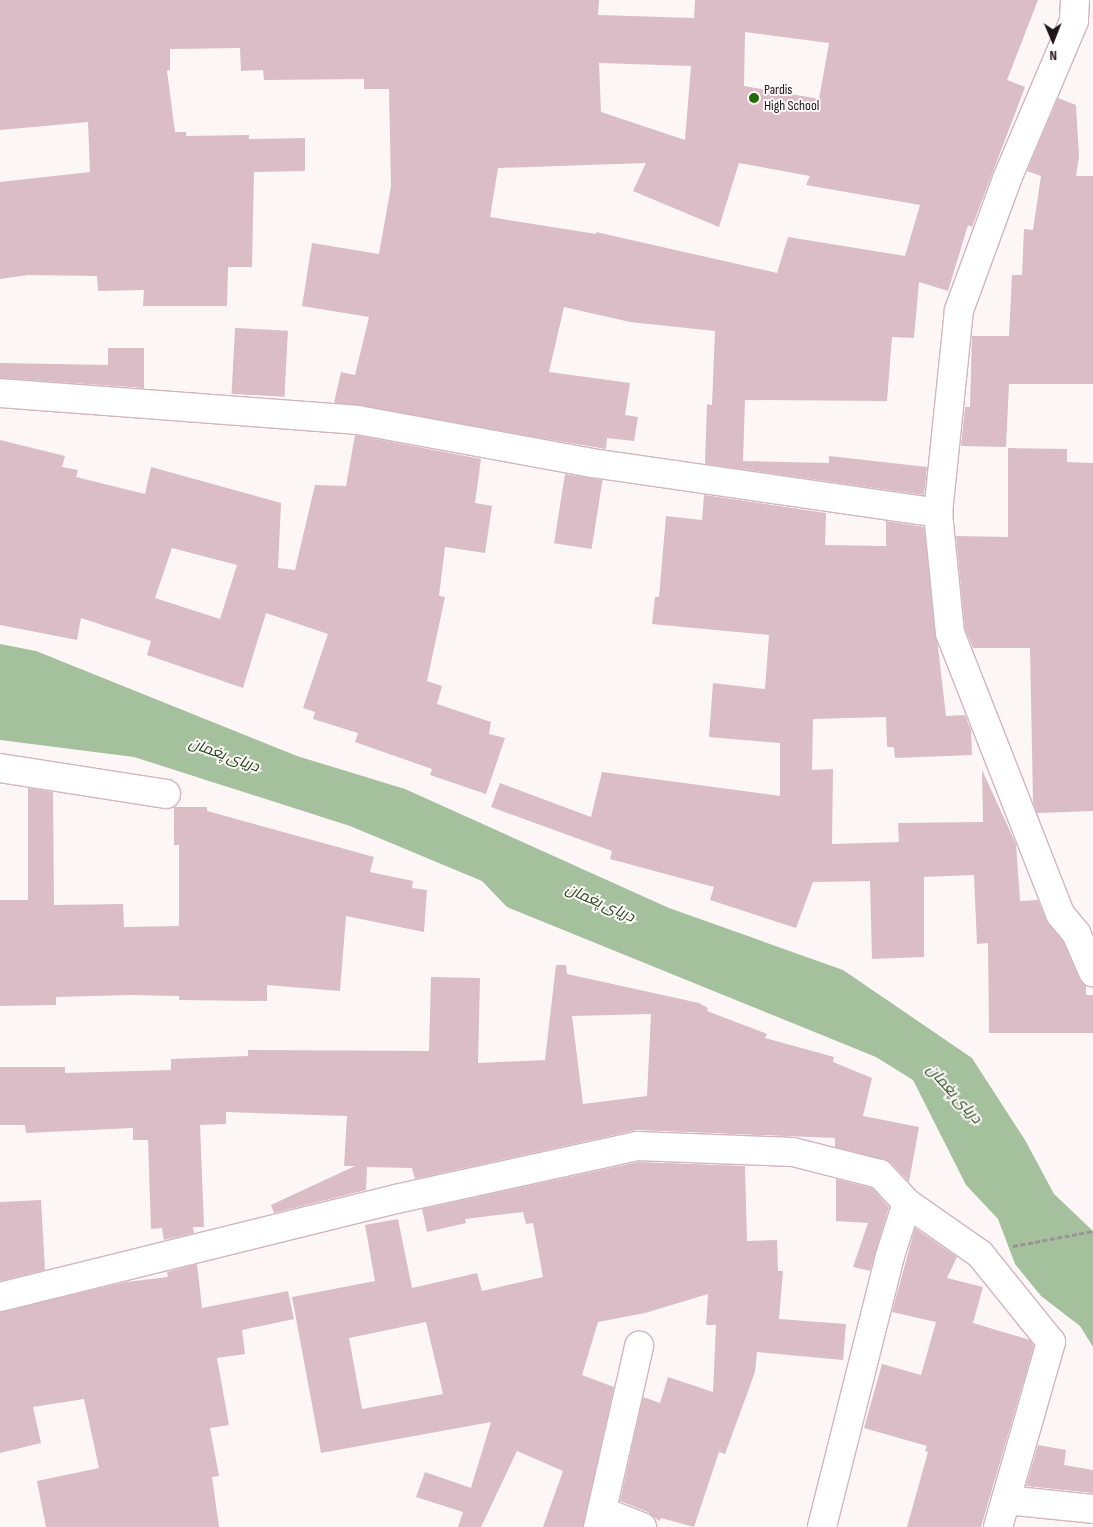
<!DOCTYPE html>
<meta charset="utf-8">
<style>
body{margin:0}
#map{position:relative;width:1093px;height:1527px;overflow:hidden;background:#fcf6f7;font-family:"Sofia Sans Condensed",Cairo,sans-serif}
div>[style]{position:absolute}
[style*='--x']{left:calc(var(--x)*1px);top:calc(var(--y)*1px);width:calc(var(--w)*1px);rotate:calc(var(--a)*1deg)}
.water>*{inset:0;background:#a4c09d}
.building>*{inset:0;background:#dabdc6;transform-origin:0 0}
.path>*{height:3px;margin-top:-1.5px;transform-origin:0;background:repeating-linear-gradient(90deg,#9a9294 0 5px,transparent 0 7.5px)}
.roads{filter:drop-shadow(1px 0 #d2b5be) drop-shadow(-1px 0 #d2b5be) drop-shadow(0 1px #d2b5be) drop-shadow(0 -1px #d2b5be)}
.minor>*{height:28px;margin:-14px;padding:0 14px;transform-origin:14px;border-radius:14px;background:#fff}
.dots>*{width:14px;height:14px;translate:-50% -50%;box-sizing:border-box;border:2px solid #fcf6f7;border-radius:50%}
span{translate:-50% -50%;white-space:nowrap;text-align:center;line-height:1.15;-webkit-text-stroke:4px #fcf6f7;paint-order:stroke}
.poi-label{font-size:14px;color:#201619}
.left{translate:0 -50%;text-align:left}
.water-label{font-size:15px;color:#1f4614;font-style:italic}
.north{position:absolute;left:1028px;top:15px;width:50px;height:50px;-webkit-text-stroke:4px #fcf6f7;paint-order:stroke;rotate:179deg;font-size:14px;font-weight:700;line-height:20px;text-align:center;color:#201619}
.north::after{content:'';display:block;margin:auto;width:18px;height:22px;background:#201619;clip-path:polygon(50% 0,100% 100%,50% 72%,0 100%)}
</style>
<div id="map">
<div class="water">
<div style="clip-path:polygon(0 644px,36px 651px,297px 756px,405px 789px,669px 908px,843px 970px,972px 1058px,1025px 1140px,1054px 1194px,1093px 1231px,1093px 1347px,1080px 1326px,1041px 1296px,1015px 1264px,998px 1219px,966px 1185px,913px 1080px,876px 1057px,507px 907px,482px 881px,350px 826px,134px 757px,0 740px)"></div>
</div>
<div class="building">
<div style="clip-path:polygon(evenodd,0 0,599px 0,598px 15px,694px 18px,695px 0,1038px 0,1007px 80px,1025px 87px,972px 227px,968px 225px,948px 291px,919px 282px,914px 338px,892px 337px,887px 401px,745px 400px,743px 461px,829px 463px,829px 456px,927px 467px,924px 495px,705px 464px,707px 404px,712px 405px,715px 331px,630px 322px,564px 307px,549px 372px,630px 383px,625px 415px,638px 417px,634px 441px,607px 438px,606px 449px,334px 403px,341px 372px,355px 375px,369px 317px,302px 306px,312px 243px,379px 254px,391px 186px,389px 89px,364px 89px,364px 79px,264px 80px,263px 70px,241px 71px,240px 48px,170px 49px,170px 70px,167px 71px,175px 132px,186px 132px,186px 136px,249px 135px,249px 139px,305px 138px,305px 171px,254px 172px,252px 267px,228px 267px,227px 306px,143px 306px,144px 290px,98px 291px,97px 276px,28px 275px,0 279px,0 182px,90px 172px,88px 122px,0 130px,0 0,745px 32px,829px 43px,819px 99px,744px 86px,745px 32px,0 0,599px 63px,691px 66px,685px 140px,601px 112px,599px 63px,0 0,646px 163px,633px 191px,719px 227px,739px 163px,810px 176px,806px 185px,920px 205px,905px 256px,788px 237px,777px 273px,596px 232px,596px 234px,490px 217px,498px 168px,646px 163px)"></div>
<div style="clip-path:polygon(1058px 98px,1076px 105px,1079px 157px,1076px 176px,1093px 176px,1093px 384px,1009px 384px,1006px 447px,961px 446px,965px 407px,970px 407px,972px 336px,1009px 336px,1012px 275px,1022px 275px,1024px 229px,1033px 230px,1041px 176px,1027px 171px)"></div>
<div style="left:235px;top:328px;width:53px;height:66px;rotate:3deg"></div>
<div style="clip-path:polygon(108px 348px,144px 348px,144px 388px,0 378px,0 363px,108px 365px)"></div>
<div style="clip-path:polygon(evenodd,355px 435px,481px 459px,475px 503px,492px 506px,485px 553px,445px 547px,439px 596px,445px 597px,427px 681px,442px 686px,437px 704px,491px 722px,489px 734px,505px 738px,486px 794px,430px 775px,432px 769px,355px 742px,358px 733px,313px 719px,315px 712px,303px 708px,328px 634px,266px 613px,243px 688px,147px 655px,151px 641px,81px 618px,77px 640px,0 625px,0 440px,65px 456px,62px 467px,78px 470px,76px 477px,145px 494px,151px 467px,281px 503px,278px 568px,295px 570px,315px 485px,346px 486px,355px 435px,172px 548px,237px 565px,220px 619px,155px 598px,172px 548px)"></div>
<div style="clip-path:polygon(1008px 448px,1067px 449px,1067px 462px,1093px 463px,1093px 811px,1037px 813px,1033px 802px,1030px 648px,973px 648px,965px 629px,956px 536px,1008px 537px)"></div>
<div style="left:565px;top:474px;width:38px;height:70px;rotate:9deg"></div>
<div style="clip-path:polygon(704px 495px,826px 513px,825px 545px,886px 546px,886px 521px,924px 527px,946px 716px,965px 715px,971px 730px,972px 755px,895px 758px,894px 747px,887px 747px,886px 717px,813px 719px,812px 770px,833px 769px,832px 844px,899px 842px,898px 823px,983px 822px,982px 770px,1016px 844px,1020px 901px,1038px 900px,1046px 920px,1063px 941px,1079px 978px,1086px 986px,1086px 995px,1093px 995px,1093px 1033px,989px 1033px,988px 943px,977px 944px,974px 875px,924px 877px,924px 957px,872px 959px,870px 881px,813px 882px,796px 928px,710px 900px,714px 887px,610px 859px,612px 851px,491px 807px,500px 783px,591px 817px,602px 772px,780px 796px,780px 743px,709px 737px,713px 683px,765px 689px,769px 635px,652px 624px,655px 597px,659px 597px,666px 516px,702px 520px)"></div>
<div style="clip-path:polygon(28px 788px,53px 792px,54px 905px,123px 904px,124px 927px,179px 926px,179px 845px,174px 845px,174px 807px,207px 807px,207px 811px,374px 857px,370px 872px,413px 881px,412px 888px,427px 890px,424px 932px,346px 916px,340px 991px,267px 985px,267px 1001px,179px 1000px,179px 996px,131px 995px,56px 997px,56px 1005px,0 1006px,0 900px,28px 900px)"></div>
<div style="clip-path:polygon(evenodd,556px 965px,566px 965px,567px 974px,699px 1003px,708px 1008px,707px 1011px,767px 1034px,765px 1038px,834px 1057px,833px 1062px,872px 1078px,863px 1116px,919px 1127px,909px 1182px,891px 1163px,835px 1147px,835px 1138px,637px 1130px,415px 1179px,412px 1168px,367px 1167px,366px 1190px,274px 1213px,271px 1205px,355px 1166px,344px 1166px,347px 1116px,226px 1112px,226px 1124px,200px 1125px,204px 1227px,193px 1227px,194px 1233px,164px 1240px,162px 1228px,151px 1229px,148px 1140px,133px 1140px,133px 1128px,26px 1133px,25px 1125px,0 1125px,0 1067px,65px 1067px,65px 1073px,171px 1070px,171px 1059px,248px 1056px,248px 1050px,429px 1051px,431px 977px,480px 978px,478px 1063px,545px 1060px,556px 965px,651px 1014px,647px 1096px,583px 1104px,572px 1016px,651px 1014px)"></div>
<div style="clip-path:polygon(evenodd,638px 1162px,745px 1166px,747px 1241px,777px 1240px,778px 1271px,783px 1271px,779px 1319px,846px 1324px,843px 1360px,757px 1352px,755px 1372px,725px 1454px,719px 1452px,694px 1527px,661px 1518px,659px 1521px,648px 1512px,620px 1501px,643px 1397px,660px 1403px,668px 1377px,713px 1392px,716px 1325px,706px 1325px,708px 1294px,645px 1313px,598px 1322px,582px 1375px,614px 1387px,583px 1527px,543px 1527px,563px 1471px,517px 1451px,481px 1527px,458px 1527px,463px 1512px,416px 1497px,425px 1472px,471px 1488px,491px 1422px,321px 1453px,292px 1297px,375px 1281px,365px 1225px,398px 1219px,412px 1288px,477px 1273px,482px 1291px,543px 1277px,533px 1223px,526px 1224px,523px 1212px,465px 1219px,466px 1223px,427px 1232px,422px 1209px,638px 1162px,426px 1322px,443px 1394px,362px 1409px,349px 1338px,426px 1322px)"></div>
<div style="clip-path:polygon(836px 1179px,872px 1188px,889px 1207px,870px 1271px,853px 1267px,868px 1223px,836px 1221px)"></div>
<div style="clip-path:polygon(41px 1200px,45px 1270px,0 1281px,0 1202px)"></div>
<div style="clip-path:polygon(915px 1228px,957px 1257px,947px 1278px,983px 1287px,973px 1323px,1030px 1340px,1034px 1346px,981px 1527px,907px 1527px,928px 1452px,925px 1451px,927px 1446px,864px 1428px,882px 1364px,921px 1375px,936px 1322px,892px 1312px)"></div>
<div style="clip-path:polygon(197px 1264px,202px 1308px,288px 1291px,294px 1319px,242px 1330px,245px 1354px,217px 1358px,229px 1425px,210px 1428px,219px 1476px,212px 1477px,219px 1527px,46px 1527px,37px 1481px,99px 1468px,84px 1399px,33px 1407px,41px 1443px,0 1453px,0 1312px,126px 1282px,168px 1277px,167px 1272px)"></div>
<div style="clip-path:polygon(1038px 1445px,1066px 1450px,1064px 1465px,1093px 1470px,1093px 1493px,1026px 1486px)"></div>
</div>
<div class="path">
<div style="--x:1013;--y:1246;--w:81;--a:-10.6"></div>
</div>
<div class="roads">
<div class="minor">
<div style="--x:1075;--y:0;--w:21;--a:93"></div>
<div style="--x:1074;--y:21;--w:172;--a:113"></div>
<div style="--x:1007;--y:179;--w:140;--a:110.1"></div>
<div style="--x:959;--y:310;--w:204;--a:95.9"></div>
<div style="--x:938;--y:513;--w:121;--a:84.3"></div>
<div style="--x:950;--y:633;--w:302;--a:68.6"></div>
<div style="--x:1060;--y:914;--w:25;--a:50"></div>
<div style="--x:1076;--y:933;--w:43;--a:66.4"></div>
<div style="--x:0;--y:393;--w:359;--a:4.3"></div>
<div style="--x:358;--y:420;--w:238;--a:10.4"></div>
<div style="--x:592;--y:463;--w:350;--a:8.2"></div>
<div style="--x:0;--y:768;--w:168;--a:8.9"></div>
<div style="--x:907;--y:1203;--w:89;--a:34.9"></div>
<div style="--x:980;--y:1254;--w:113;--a:51.1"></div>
<div style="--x:1051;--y:1342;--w:192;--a:106"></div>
<div style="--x:0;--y:1297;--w:408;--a:-13.9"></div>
<div style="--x:396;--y:1199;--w:247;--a:-12.4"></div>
<div style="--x:637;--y:1146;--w:156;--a:2.2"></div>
<div style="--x:793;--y:1152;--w:90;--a:14.2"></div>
<div style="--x:880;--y:1174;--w:40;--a:47"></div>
<div style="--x:907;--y:1203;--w:56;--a:107.8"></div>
<div style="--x:890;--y:1256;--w:279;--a:104.1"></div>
<div style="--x:1006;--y:1500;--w:87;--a:5.9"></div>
<div style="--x:604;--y:1512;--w:41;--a:21.5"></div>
<div style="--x:598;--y:1527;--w:186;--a:-77.2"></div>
</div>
</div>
<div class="dots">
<div style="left:754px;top:98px;background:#226a05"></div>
</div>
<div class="poi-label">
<span class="left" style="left:764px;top:98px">Pardis<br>High School</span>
</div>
<div class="water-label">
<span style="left:224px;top:755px;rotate:20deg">دریای پغمان</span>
<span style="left:600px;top:903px;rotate:24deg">دریای پغمان</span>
<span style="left:954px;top:1094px;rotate:48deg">دریای پغمان</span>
</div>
<div class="north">N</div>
</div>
